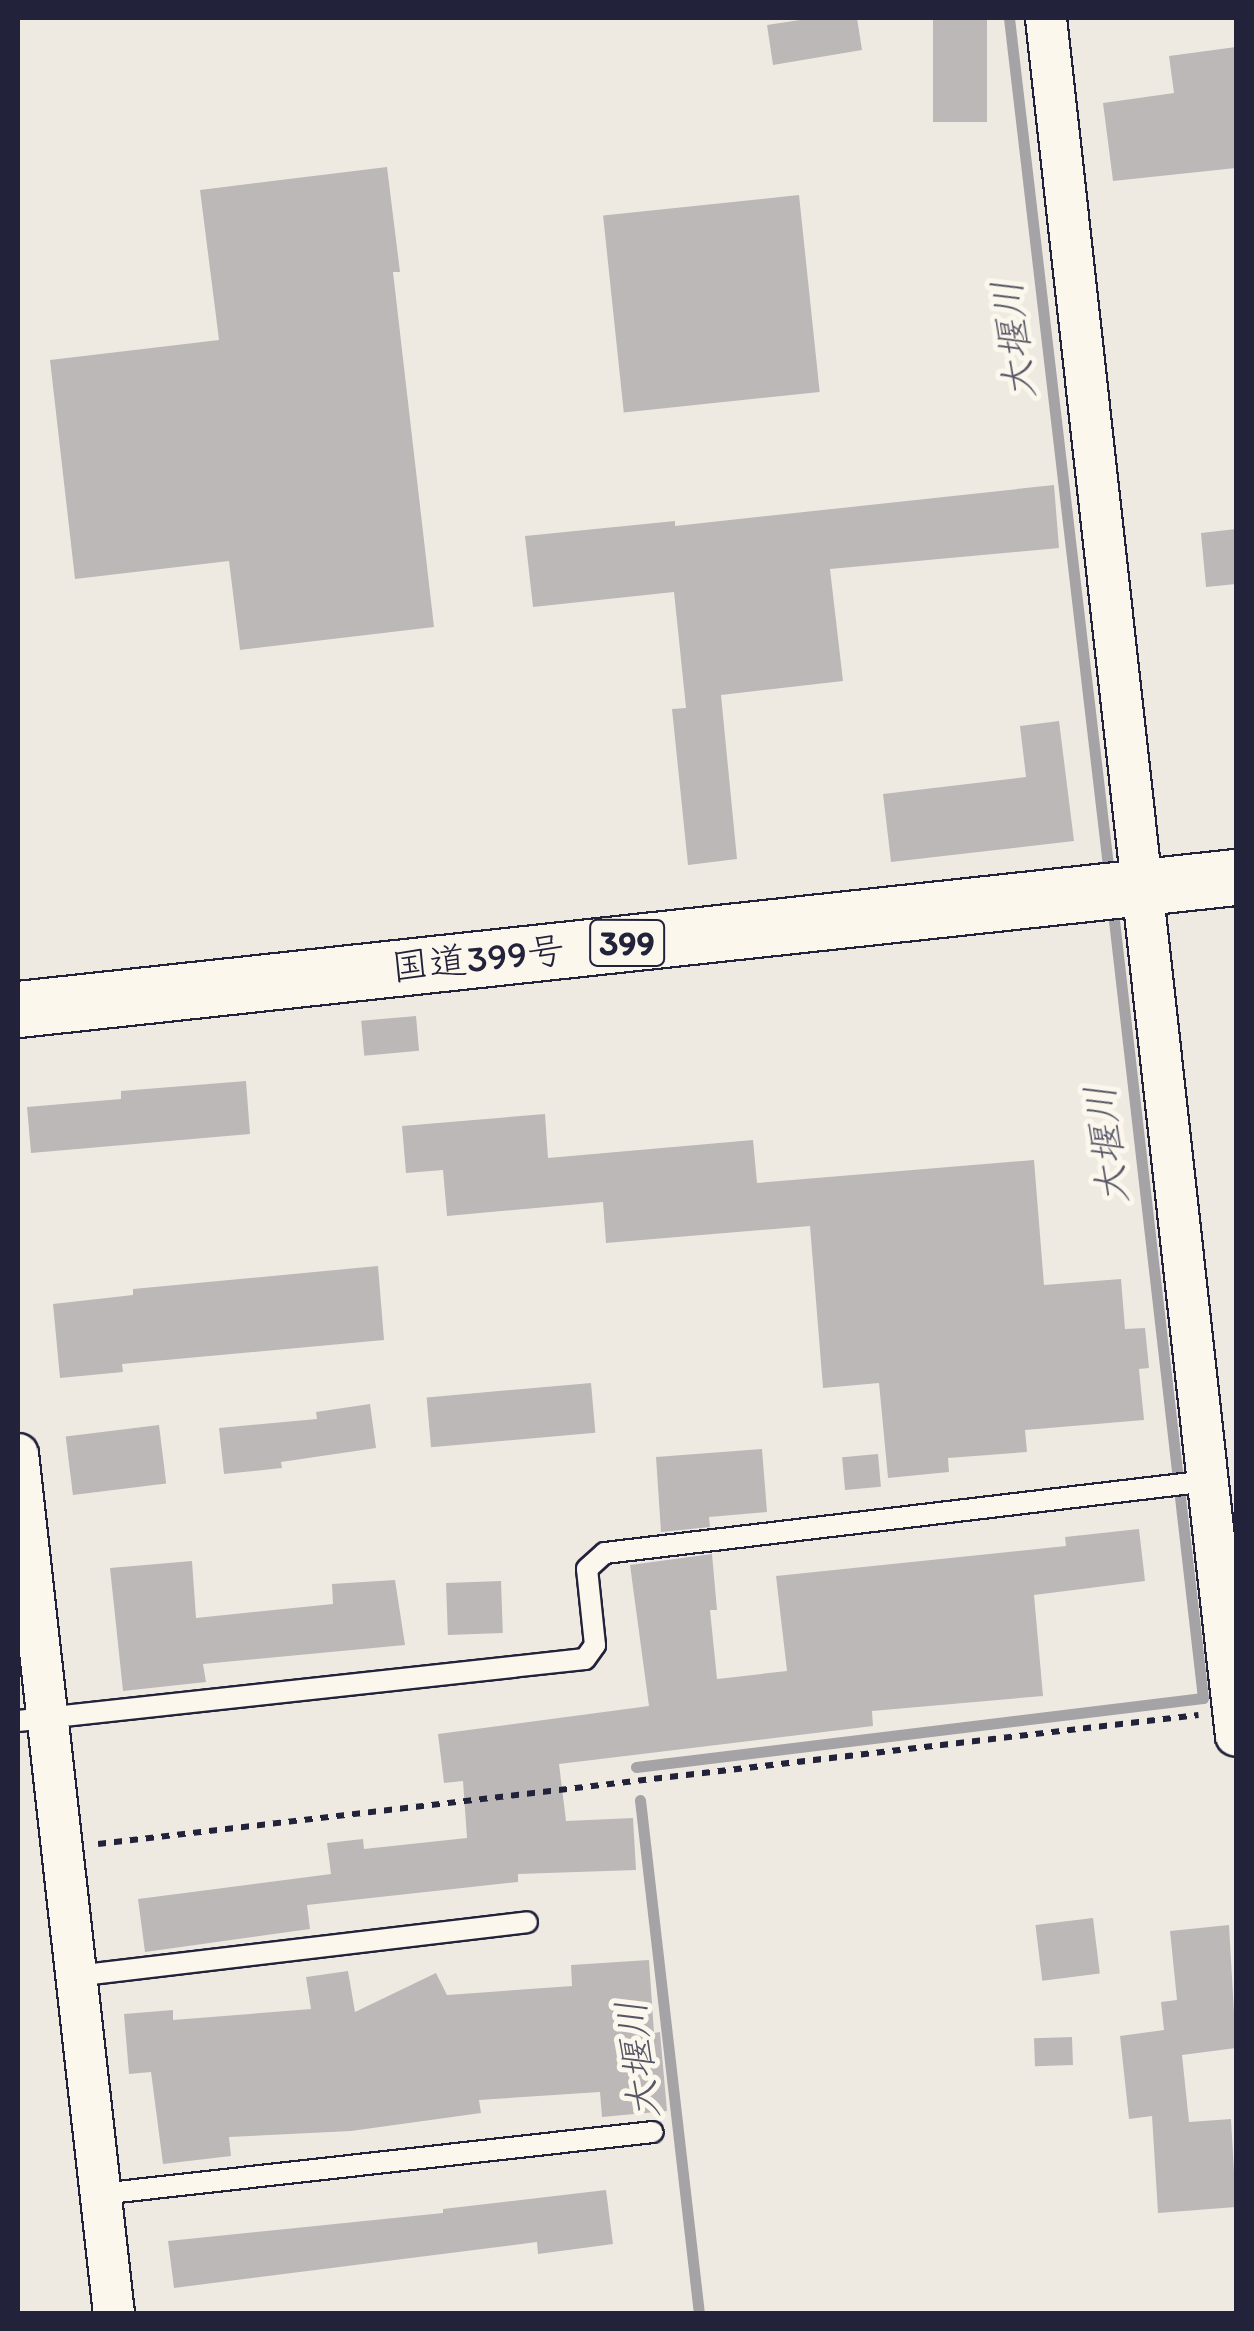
<!DOCTYPE html>
<meta charset="utf-8">
<style>
body{margin:0}
#map{position:relative;width:1254px;height:2331px;overflow:hidden;background:#eeeae2;font-family:Itim,"Klee One",sans-serif}
div>[style]{position:absolute}
[style*='--x']{left:calc(var(--x)*1px);top:calc(var(--y)*1px);width:calc(var(--w)*1px);rotate:calc(var(--a)*1deg)}
.stream>*{height:11px;margin:-5.5px;padding:0 5.5px;transform-origin:5.5px;border-radius:5.5px;background:#a6a3a7}
.building>*{inset:0;background:#bcb8b8;transform-origin:0 0}
.path>*{height:6px;margin-top:-3px;transform-origin:0;background:repeating-linear-gradient(90deg,#22223b 0 8px,transparent 0 16px)}
.roads{filter:drop-shadow(2px 0 #22223b) drop-shadow(-2px 0 #22223b) drop-shadow(0 2px #22223b) drop-shadow(0 -2px #22223b)}
.lane>*{height:20px;margin:-10px;padding:0 10px;transform-origin:10px;border-radius:10px;background:#fbf7ec}
.street>*{height:40px;margin:-20px;padding:0 20px;transform-origin:20px;border-radius:20px;background:#fbf7ec}
.highway>*{height:55px;margin:-27.5px;padding:0 27.5px;transform-origin:27.5px;border-radius:27.5px;background:#fbf7ec}
span{translate:-50% -50%;white-space:nowrap;text-align:center;line-height:1.15;-webkit-text-stroke:10px #fbf7ec;paint-order:stroke}
.shield-label span{padding:2px 8px;background:#fbf7ec;border:2px solid;border-radius:8px;-webkit-text-stroke-width:0}
.shield-label{font-size:35px;color:#22223b;font-weight:700}
.street-label{font-size:38px;color:#22223b}
.water-label{font-size:40px;color:#575666;font-style:italic}
.frame{position:absolute;inset:0;border:20px solid #22223b;pointer-events:none}
</style>
<div id="map">
<div class="stream">
<div style="--x:1009;--y:18;--w:863;--a:83.34"></div>
<div style="--x:636;--y:1767;--w:571;--a:-6.94"></div>
<div style="--x:1203;--y:1698;--w:800;--a:-96.53"></div>
<div style="--x:640;--y:1800;--w:517;--a:83.45"></div>
</div>
<div class="building">
<div style="clip-path:polygon(813px 18px,857px 18px,862px 50px,773px 65px,767px 25px)"></div>
<div style="left:933px;top:18px;width:54px;height:104px"></div>
<div style="clip-path:polygon(1236px 47px,1236px 168px,1113px 181px,1103px 103px,1174px 93px,1169px 56px)"></div>
<div style="clip-path:polygon(387px 167px,400px 272px,393px 272px,434px 627px,240px 650px,229px 561px,75px 579px,50px 360px,219px 340px,200px 190px)"></div>
<div style="left:799px;top:195px;width:198px;height:197px;rotate:84deg"></div>
<div style="clip-path:polygon(1054px 485px,1059px 548px,830px 569px,843px 681px,721px 695px,737px 859px,688px 865px,672px 709px,686px 708px,674px 592px,533px 607px,525px 536px,675px 521px,675px 526px)"></div>
<div style="clip-path:polygon(1236px 529px,1236px 584px,1206px 587px,1201px 533px)"></div>
<div style="clip-path:polygon(1059px 721px,1074px 841px,891px 862px,883px 794px,1026px 777px,1020px 726px)"></div>
<div style="left:416px;top:1016px;width:35px;height:55px;rotate:85deg"></div>
<div style="clip-path:polygon(246px 1081px,250px 1134px,31px 1153px,27px 1107px,121px 1099px,121px 1091px)"></div>
<div style="clip-path:polygon(545px 1114px,548px 1158px,753px 1140px,757px 1183px,1034px 1160px,1044px 1285px,1121px 1279px,1125px 1329px,1145px 1328px,1149px 1368px,1139px 1369px,1144px 1420px,1025px 1430px,1027px 1452px,948px 1458px,949px 1472px,888px 1478px,879px 1383px,823px 1388px,810px 1226px,606px 1243px,603px 1202px,447px 1216px,443px 1170px,406px 1173px,402px 1126px)"></div>
<div style="clip-path:polygon(378px 1266px,384px 1340px,122px 1364px,123px 1372px,60px 1378px,53px 1304px,133px 1295px,133px 1289px)"></div>
<div style="left:591px;top:1383px;width:50px;height:165px;rotate:85deg"></div>
<div style="clip-path:polygon(370px 1404px,376px 1448px,281px 1462px,282px 1468px,224px 1474px,219px 1428px,317px 1419px,316px 1412px)"></div>
<div style="left:159px;top:1425px;width:59px;height:94px;rotate:83deg"></div>
<div style="clip-path:polygon(762px 1449px,767px 1512px,709px 1517px,710px 1527px,661px 1532px,656px 1457px)"></div>
<div style="left:878px;top:1454px;width:33px;height:36px;rotate:85deg"></div>
<div style="clip-path:polygon(1139px 1529px,1145px 1581px,1034px 1595px,1043px 1696px,872px 1711px,873px 1726px,559px 1764px,566px 1821px,633px 1818px,636px 1870px,518px 1874px,518px 1882px,307px 1905px,310px 1929px,145px 1952px,138px 1899px,331px 1874px,327px 1843px,363px 1839px,364px 1849px,467px 1838px,463px 1781px,444px 1783px,438px 1734px,649px 1706px,630px 1565px,712px 1554px,717px 1610px,710px 1610px,717px 1679px,787px 1671px,776px 1576px,1066px 1546px,1065px 1537px)"></div>
<div style="clip-path:polygon(192px 1561px,196px 1618px,333px 1604px,332px 1584px,395px 1580px,405px 1645px,203px 1664px,206px 1682px,123px 1691px,110px 1568px)"></div>
<div style="left:501px;top:1581px;width:52px;height:55px;rotate:88deg"></div>
<div style="left:1093px;top:1918px;width:56px;height:58px;rotate:83deg"></div>
<div style="clip-path:polygon(1229px 1925px,1236px 2048px,1182px 2055px,1189px 2122px,1231px 2119px,1236px 2207px,1158px 2213px,1152px 2116px,1129px 2119px,1120px 2036px,1164px 2030px,1161px 2002px,1177px 2000px,1170px 1931px)"></div>
<div style="clip-path:polygon(649px 1960px,654px 2033px,660px 2032px,667px 2111px,602px 2117px,600px 2092px,479px 2100px,481px 2113px,351px 2131px,229px 2137px,231px 2156px,163px 2164px,151px 2072px,129px 2074px,124px 2014px,173px 2010px,173px 2020px,311px 2009px,306px 1977px,348px 1971px,355px 2012px,436px 1973px,447px 1995px,572px 1986px,571px 1965px)"></div>
<div style="left:1072px;top:2037px;width:28px;height:38px;rotate:88deg"></div>
<div style="clip-path:polygon(606px 2190px,613px 2244px,538px 2254px,537px 2242px,174px 2288px,168px 2241px,443px 2213px,443px 2209px)"></div>
</div>
<div class="path">
<div style="--x:98;--y:1844;--w:1108;--a:-6.69"></div>
</div>
<div class="roads">
<div class="lane">
<div style="--x:18;--y:1721;--w:570;--a:-6.24"></div>
<div style="--x:585;--y:1659;--w:17;--a:-54"></div>
<div style="--x:595;--y:1645;--w:76;--a:-96"></div>
<div style="--x:587;--y:1569;--w:24;--a:-42"></div>
<div style="--x:605;--y:1553;--w:607;--a:-6.81"></div>
<div style="--x:76;--y:1976;--w:454;--a:-6.8"></div>
<div style="--x:100;--y:2194;--w:556;--a:-6.4"></div>
</div>
<div class="street">
<div style="--x:1046;--y:18;--w:1728;--a:83.69"></div>
<div style="--x:18;--y:1454;--w:865;--a:83.63"></div>
</div>
<div class="highway">
<div style="--x:18;--y:1009;--w:1225;--a:-6.19"></div>
</div>
</div>
<div class="shield-label">
<span style="left:627px;top:943px">399</span>
</div>
<div class="street-label">
<span style="left:478px;top:959px;rotate:-6deg">国道399号</span>
</div>
<div class="water-label">
<span style="left:1013px;top:340px;rotate:-97deg">大堰川</span>
<span style="left:1106px;top:1145px;rotate:-97deg">大堰川</span>
<span style="left:637px;top:2060px;rotate:-97deg">大堰川</span>
</div>
<div class="frame"></div>
</div>
